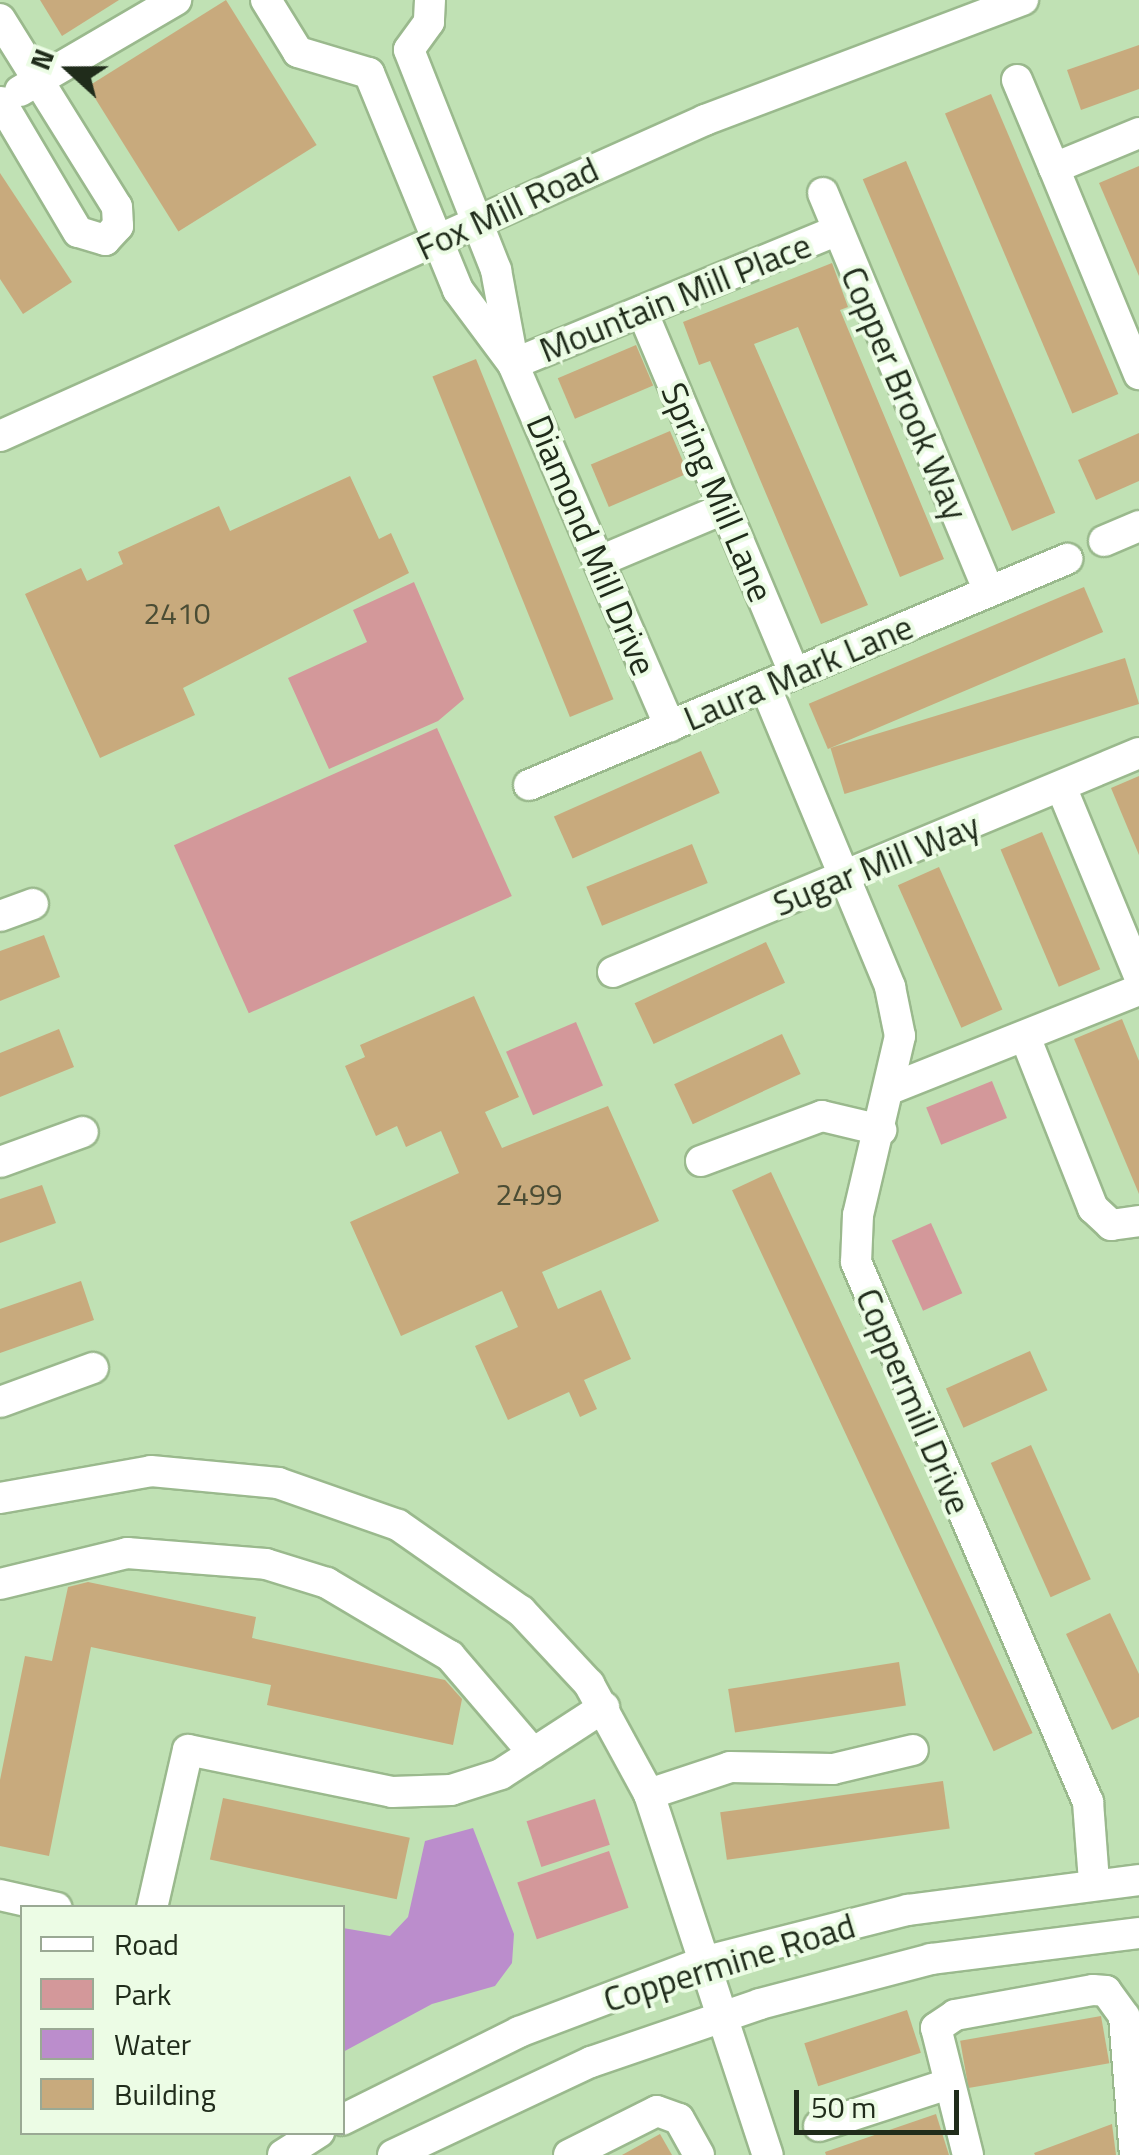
<!DOCTYPE html>
<style>
body{margin:0}
#map{position:relative;width:1139px;height:2155px;overflow:hidden;background:#c0e1b4;font-family:"Titillium Web",sans-serif}
div>[style]{position:absolute}
[style*='--x']{left:calc(var(--x)*1px);top:calc(var(--y)*1px);width:calc(var(--w)*1px);rotate:calc(var(--a)*1deg)}
.green>*{inset:0;background:#d3989a;transform-origin:0 0}
.water>*{inset:0;background:#bb8dcc}
.building>*{inset:0;background:#c8aa7d;transform-origin:0 0}
.roads{filter:drop-shadow(2px 0 #9ab98d) drop-shadow(-2px 0 #9ab98d) drop-shadow(0 2px #9ab98d) drop-shadow(0 -2px #9ab98d)}
.minor>*{height:30px;margin:-15px;padding:0 15px;transform-origin:15px;border-radius:15px;background:#fff}
span{translate:-50% -50%;white-space:nowrap;text-align:center;line-height:1.15;-webkit-text-stroke:8px #ecfce5;paint-order:stroke}
.number-label{font-size:30px;color:#4a4c34}
.number-label span{-webkit-text-stroke-width:0}
.street-label{font-size:35px;color:#202c1b}
.legend{position:absolute;left:20px;top:1905px;width:325px;height:230px;box-sizing:border-box;background:#ecfce5;border:2px solid #9aa994;margin:0;padding:12px 18px;list-style:none;font-size:30px;color:#202c1b}
.legend li{display:flex;align-items:center;gap:20px;height:50px}
.legend b{width:50px;border:2px solid #9aa994}
.north{position:absolute;left:20px;top:20px;width:100px;height:100px;-webkit-text-stroke:8px #ecfce5;paint-order:stroke;rotate:291deg;font-size:28px;font-weight:700;line-height:40px;text-align:center;color:#202c1b}
.north::after{content:'';display:block;margin:auto;width:35px;height:45px;background:#202c1b;clip-path:polygon(50% 0,100% 100%,50% 72%,0 100%)}
.scale{position:absolute;left:794px;top:2090px;width:165px;height:45px;box-sizing:border-box;border:5px solid #202c1b;border-top:0;padding-left:12px;font-size:30px;line-height:35px;white-space:nowrap;color:#202c1b;-webkit-text-stroke:8px #ecfce5;paint-order:stroke}
</style>
<div id="map">
<div class="green">
<div style="clip-path:polygon(414px 582px,464px 699px,438px 721px,329px 769px,288px 678px,367px 642px,353px 610px)"></div>
<div style="left:437px;top:728px;width:184px;height:288px;rotate:66deg"></div>
<div style="left:576px;top:1022px;width:69px;height:76px;rotate:67deg"></div>
<div style="left:992px;top:1081px;width:40px;height:71px;rotate:68deg"></div>
<div style="left:931px;top:1223px;width:77px;height:43px;rotate:66deg"></div>
<div style="left:595px;top:1799px;width:48px;height:72px;rotate:72deg"></div>
<div style="left:609px;top:1851px;width:60px;height:97px;rotate:71deg"></div>
</div>
<div class="water">
<div style="clip-path:polygon(473px 1828px,514px 1934px,512px 1963px,495px 1986px,432px 2004px,343px 2052px,343px 1928px,390px 1936px,408px 1917px,425px 1841px)"></div>
</div>
<div class="building">
<div style="clip-path:polygon(40px 0,119px 0,62px 36px)"></div>
<div style="left:226px;top:0;width:171px;height:163px;rotate:58deg"></div>
<div style="clip-path:polygon(1139px 45px,1139px 89px,1081px 110px,1067px 70px)"></div>
<div style="left:991px;top:94px;width:326px;height:50px;rotate:67deg"></div>
<div style="left:906px;top:161px;width:382px;height:47px;rotate:67deg"></div>
<div style="clip-path:polygon(1139px 166px,1139px 276px,1099px 183px)"></div>
<div style="clip-path:polygon(0 173px,72px 282px,23px 314px,0 279px)"></div>
<div style="clip-path:polygon(832px 263px,848px 307px,840px 310px,944px 559px,900px 577px,798px 327px,754px 344px,868px 605px,821px 624px,710px 361px,699px 365px,683px 322px)"></div>
<div style="left:636px;top:345px;width:44px;height:85px;rotate:67deg"></div>
<div style="left:476px;top:359px;width:367px;height:47px;rotate:68deg"></div>
<div style="left:670px;top:431px;width:46px;height:86px;rotate:67deg"></div>
<div style="clip-path:polygon(1139px 433px,1139px 481px,1096px 500px,1078px 460px)"></div>
<div style="clip-path:polygon(350px 476px,379px 539px,391px 533px,409px 573px,183px 688px,195px 715px,100px 758px,25px 594px,81px 568px,87px 581px,123px 564px,118px 552px,219px 506px,230px 531px)"></div>
<div style="left:1084px;top:587px;width:49px;height:299px;rotate:67deg"></div>
<div style="left:1125px;top:658px;width:48px;height:308px;rotate:73deg"></div>
<div style="left:701px;top:751px;width:46px;height:161px;rotate:66deg"></div>
<div style="clip-path:polygon(1139px 776px,1139px 855px,1111px 788px)"></div>
<div style="left:1042px;top:832px;width:149px;height:45px;rotate:67deg"></div>
<div style="left:692px;top:844px;width:42px;height:114px;rotate:68deg"></div>
<div style="left:939px;top:867px;width:156px;height:45px;rotate:66deg"></div>
<div style="clip-path:polygon(44px 935px,60px 977px,0 1001px,0 951px)"></div>
<div style="left:766px;top:942px;width:45px;height:145px;rotate:65deg"></div>
<div style="clip-path:polygon(474px 996px,519px 1097px,485px 1112px,502px 1148px,608px 1106px,659px 1221px,542px 1272px,558px 1309px,601px 1290px,631px 1359px,584px 1380px,597px 1409px,580px 1417px,569px 1392px,508px 1420px,475px 1346px,518px 1327px,502px 1291px,401px 1336px,350px 1222px,459px 1173px,441px 1131px,406px 1147px,397px 1126px,376px 1136px,345px 1066px,365px 1057px,360px 1045px)"></div>
<div style="clip-path:polygon(1122px 1019px,1139px 1061px,1139px 1194px,1074px 1039px)"></div>
<div style="clip-path:polygon(59px 1029px,74px 1067px,0 1097px,0 1053px)"></div>
<div style="left:782px;top:1034px;width:44px;height:119px;rotate:65deg"></div>
<div style="left:771px;top:1172px;width:619px;height:43px;rotate:65deg"></div>
<div style="clip-path:polygon(42px 1185px,56px 1223px,0 1243px,0 1199px)"></div>
<div style="clip-path:polygon(81px 1281px,94px 1320px,0 1353px,0 1309px)"></div>
<div style="left:1030px;top:1351px;width:43px;height:92px;rotate:66deg"></div>
<div style="left:1031px;top:1445px;width:147px;height:44px;rotate:66deg"></div>
<div style="clip-path:polygon(88px 1582px,256px 1617px,252px 1638px,445px 1680px,462px 1699px,453px 1745px,267px 1705px,271px 1685px,91px 1647px,49px 1856px,0 1846px,0 1780px,25px 1656px,52px 1661px,68px 1587px)"></div>
<div style="clip-path:polygon(1110px 1613px,1139px 1674px,1139px 1717px,1112px 1730px,1066px 1634px)"></div>
<div style="left:899px;top:1662px;width:44px;height:173px;rotate:81deg"></div>
<div style="left:943px;top:1781px;width:48px;height:225px;rotate:82deg"></div>
<div style="left:223px;top:1798px;width:191px;height:63px;rotate:12deg"></div>
<div style="left:907px;top:2010px;width:45px;height:108px;rotate:72deg"></div>
<div style="left:1101px;top:2016px;width:48px;height:143px;rotate:80deg"></div>
<div style="clip-path:polygon(936px 2114px,949px 2155px,826px 2155px,825px 2152px)"></div>
<div style="clip-path:polygon(1112px 2124px,1116px 2155px,1035px 2155px,1034px 2153px)"></div>
<div style="clip-path:polygon(660px 2134px,672px 2155px,622px 2155px)"></div>
</div>
<div class="roads">
<div class="minor">
<div style="--x:266;--y:0;--w:61;--a:58.4"></div>
<div style="--x:298;--y:52;--w:74;--a:16.5"></div>
<div style="--x:369;--y:73;--w:235;--a:67.7"></div>
<div style="--x:458;--y:290;--w:92;--a:53.4"></div>
<div style="--x:513;--y:364;--w:395;--a:66.6"></div>
<div style="--x:430;--y:0;--w:22;--a:93"></div>
<div style="--x:429;--y:22;--w:34;--a:126"></div>
<div style="--x:409;--y:50;--w:237;--a:68.4"></div>
<div style="--x:496;--y:270;--w:87;--a:79.5"></div>
<div style="--x:0;--y:19;--w:221;--a:58.1"></div>
<div style="--x:117;--y:207;--w:19;--a:87"></div>
<div style="--x:118;--y:226;--w:19;--a:133"></div>
<div style="--x:105;--y:240;--w:28;--a:-163"></div>
<div style="--x:78;--y:232;--w:151;--a:-120.6"></div>
<div style="--x:1017;--y:80;--w:95;--a:67.2"></div>
<div style="--x:20;--y:91;--w:181;--a:-30.3"></div>
<div style="--x:1139;--y:133;--w:92;--a:157.6"></div>
<div style="--x:1054;--y:168;--w:223;--a:67.6"></div>
<div style="--x:823;--y:193;--w:431;--a:67.4"></div>
<div style="--x:642;--y:311;--w:393;--a:67.2"></div>
<div style="--x:513;--y:364;--w:349;--a:-22.4"></div>
<div style="--x:0;--y:436;--w:773;--a:-24.14"></div>
<div style="--x:705;--y:120;--w:340;--a:-20.7"></div>
<div style="--x:1104;--y:541;--w:38;--a:-23"></div>
<div style="--x:600;--y:561;--w:134;--a:-22.9"></div>
<div style="--x:765;--y:686;--w:326;--a:67.4"></div>
<div style="--x:890;--y:987;--w:50;--a:78.5"></div>
<div style="--x:900;--y:1036;--w:184;--a:103.2"></div>
<div style="--x:858;--y:1215;--w:47;--a:92.4"></div>
<div style="--x:856;--y:1262;--w:588;--a:66.75"></div>
<div style="--x:1088;--y:1802;--w:80;--a:85.7"></div>
<div style="--x:529;--y:785;--w:584;--a:-22.79"></div>
<div style="--x:1062;--y:789;--w:202;--a:67.6"></div>
<div style="--x:0;--y:916;--w:35;--a:-20"></div>
<div style="--x:613;--y:972;--w:570;--a:-22.6"></div>
<div style="--x:1026;--y:1039;--w:182;--a:68.4"></div>
<div style="--x:1093;--y:1208;--w:25;--a:43"></div>
<div style="--x:1111;--y:1225;--w:28;--a:-8"></div>
<div style="--x:895;--y:1087;--w:263;--a:-21.7"></div>
<div style="--x:701;--y:1161;--w:129;--a:-20.4"></div>
<div style="--x:822;--y:1116;--w:61;--a:13.3"></div>
<div style="--x:0;--y:1162;--w:88;--a:-19.9"></div>
<div style="--x:0;--y:1402;--w:99;--a:-20.1"></div>
<div style="--x:0;--y:1498;--w:153;--a:-10.1"></div>
<div style="--x:151;--y:1471;--w:128;--a:5.4"></div>
<div style="--x:278;--y:1483;--w:127;--a:19.3"></div>
<div style="--x:398;--y:1525;--w:150;--a:35"></div>
<div style="--x:521;--y:1611;--w:100;--a:47"></div>
<div style="--x:589;--y:1684;--w:125;--a:61.4"></div>
<div style="--x:649;--y:1794;--w:380;--a:71.8"></div>
<div style="--x:0;--y:1584;--w:131;--a:-13.7"></div>
<div style="--x:127;--y:1553;--w:139;--a:4.5"></div>
<div style="--x:266;--y:1564;--w:64;--a:17.3"></div>
<div style="--x:327;--y:1583;--w:143;--a:30.7"></div>
<div style="--x:450;--y:1656;--w:128;--a:49.4"></div>
<div style="--x:649;--y:1794;--w:85;--a:-18.4"></div>
<div style="--x:730;--y:1767;--w:103;--a:1.1"></div>
<div style="--x:833;--y:1769;--w:82;--a:-13.4"></div>
<div style="--x:0;--y:1895;--w:58;--a:12.8"></div>
<div style="--x:152;--y:1908;--w:162;--a:-77.2"></div>
<div style="--x:188;--y:1750;--w:208;--a:11.6"></div>
<div style="--x:392;--y:1792;--w:59;--a:-1.9"></div>
<div style="--x:451;--y:1790;--w:52;--a:-17.7"></div>
<div style="--x:501;--y:1774;--w:123;--a:-33"></div>
<div style="--x:342;--y:2120;--w:198;--a:-26.4"></div>
<div style="--x:519;--y:2032;--w:200;--a:-20.8"></div>
<div style="--x:706;--y:1961;--w:208;--a:-14.2"></div>
<div style="--x:908;--y:1910;--w:233;--a:-7.4"></div>
<div style="--x:819;--y:2126;--w:133;--a:-18"></div>
<div style="--x:283;--y:2155;--w:43;--a:-32.6"></div>
<div style="--x:393;--y:2155;--w:219;--a:-25.2"></div>
<div style="--x:591;--y:2062;--w:179;--a:-18.9"></div>
<div style="--x:760;--y:2004;--w:177;--a:-14.7"></div>
<div style="--x:931;--y:1959;--w:210;--a:-7.1"></div>
<div style="--x:569;--y:2155;--w:98;--a:-26.6"></div>
<div style="--x:657;--y:2111;--w:23;--a:20"></div>
<div style="--x:679;--y:2119;--w:41;--a:60.9"></div>
<div style="--x:968;--y:2155;--w:131;--a:-104.1"></div>
<div style="--x:936;--y:2028;--w:23;--a:-34"></div>
<div style="--x:955;--y:2015;--w:140;--a:-10.3"></div>
<div style="--x:1093;--y:1990;--w:13;--a:4"></div>
<div style="--x:1106;--y:1991;--w:31;--a:54"></div>
<div style="--x:1124;--y:2016;--w:139;--a:85.5"></div>
</div>
</div>
<div class="number-label">
<span style="left:177px;top:613px">2410</span>
<span style="left:529px;top:1194px">2499</span>
</div>
<div class="street-label">
<span style="left:507px;top:208px;rotate:-25deg">Fox Mill Road</span>
<span style="left:675px;top:297px;rotate:-22deg">Mountain Mill Place</span>
<span style="left:905px;top:393px;rotate:67deg">Copper Brook Way</span>
<span style="left:718px;top:492px;rotate:67deg">Spring Mill Lane</span>
<span style="left:592px;top:545px;rotate:67deg">Diamond Mill Drive</span>
<span style="left:798px;top:672px;rotate:-23deg">Laura Mark Lane</span>
<span style="left:876px;top:864px;rotate:-22deg">Sugar Mill Way</span>
<span style="left:914px;top:1401px;rotate:67deg">Coppermill Drive</span>
<span style="left:729px;top:1962px;rotate:-17deg">Coppermine Road</span>
</div>
<ul class="legend">
<li><b style="height:12px;background:#fff"></b>Road</li>
<li><b style="height:28px;background:#d3989a"></b>Park</li>
<li><b style="height:28px;background:#bb8dcc"></b>Water</li>
<li><b style="height:28px;background:#c8aa7d"></b>Building</li>
</ul>
<div class="north">N</div>
<div class="scale">50 m</div>
</div>
